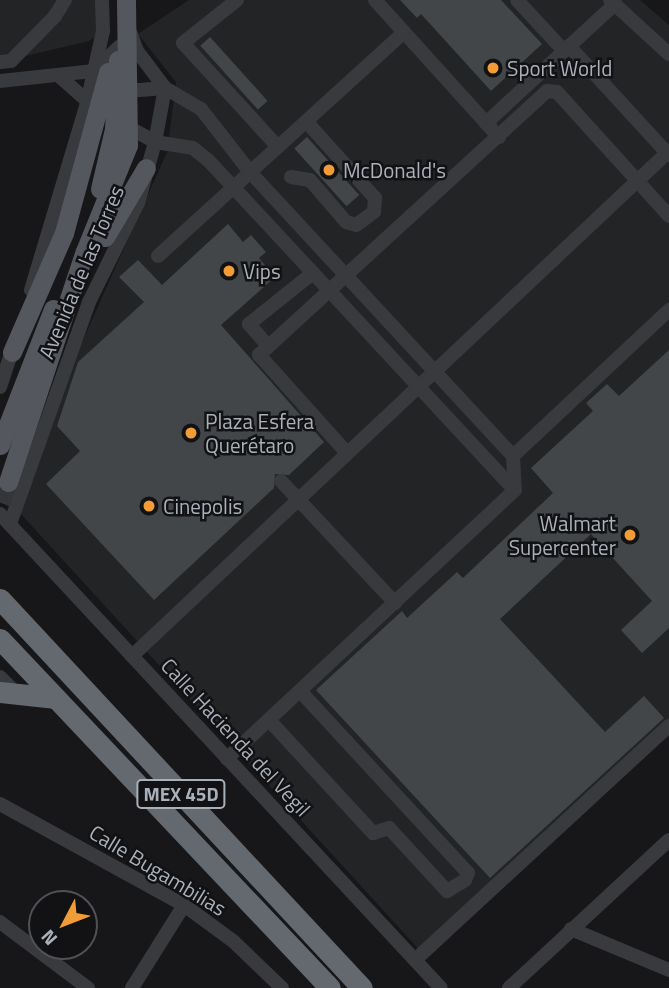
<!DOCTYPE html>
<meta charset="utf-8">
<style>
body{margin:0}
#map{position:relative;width:669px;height:988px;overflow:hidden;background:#171719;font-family:"Titillium Web",sans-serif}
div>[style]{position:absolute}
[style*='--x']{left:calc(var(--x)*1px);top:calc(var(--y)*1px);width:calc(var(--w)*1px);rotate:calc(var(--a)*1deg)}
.built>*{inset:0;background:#232426}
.building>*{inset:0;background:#434649;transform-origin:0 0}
.major-tunnel>*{height:19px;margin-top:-9.5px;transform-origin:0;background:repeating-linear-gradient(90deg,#343639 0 19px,transparent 0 29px)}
.minor>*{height:14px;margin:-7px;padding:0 7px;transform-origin:7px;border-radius:7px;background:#383a3e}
.major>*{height:19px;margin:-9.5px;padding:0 9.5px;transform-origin:9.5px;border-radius:9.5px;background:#54575d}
.highway>*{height:21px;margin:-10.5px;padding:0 10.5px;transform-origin:10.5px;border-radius:10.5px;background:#64696f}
.dots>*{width:19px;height:19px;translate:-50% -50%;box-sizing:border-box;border:4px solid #121214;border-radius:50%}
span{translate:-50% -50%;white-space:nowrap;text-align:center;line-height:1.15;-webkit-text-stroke:5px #121214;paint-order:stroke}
.shield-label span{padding:2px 5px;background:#121214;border:2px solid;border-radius:5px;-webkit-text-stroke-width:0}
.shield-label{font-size:19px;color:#a9b0b9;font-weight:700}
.poi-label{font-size:21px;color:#a9b0b9}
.left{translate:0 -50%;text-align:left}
.right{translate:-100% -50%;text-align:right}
.street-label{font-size:21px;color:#a9b0b9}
.north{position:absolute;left:28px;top:890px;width:70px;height:70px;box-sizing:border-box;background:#121214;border:2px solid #4e5156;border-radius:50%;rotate:228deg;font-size:19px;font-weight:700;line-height:28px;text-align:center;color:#a9b0b9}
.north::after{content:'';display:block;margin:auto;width:24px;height:32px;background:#f29c37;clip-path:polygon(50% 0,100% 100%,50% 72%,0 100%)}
</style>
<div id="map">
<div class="built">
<div style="clip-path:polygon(0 0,101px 0,102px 32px,89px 41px,0 62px)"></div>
<div style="clip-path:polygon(189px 0,640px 0,669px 25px,669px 730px,425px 956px,20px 513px,75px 358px,167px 152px,176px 82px,138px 34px)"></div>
</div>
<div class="building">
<div style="clip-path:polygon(400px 0,501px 0,542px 44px,491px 91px,421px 14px,417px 18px)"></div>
<div style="left:210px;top:37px;width:86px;height:13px;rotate:48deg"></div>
<div style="left:307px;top:137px;width:78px;height:17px;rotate:48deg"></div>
<div style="clip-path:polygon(228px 224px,243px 242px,251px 235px,266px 252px,259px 258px,275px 277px,221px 325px,324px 442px,289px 475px,275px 474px,274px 488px,154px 600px,46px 484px,80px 451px,57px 426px,78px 362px,144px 302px,119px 277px,138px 260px,162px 285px)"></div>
<div style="clip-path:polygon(669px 350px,669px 628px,642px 653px,621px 630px,652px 601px,591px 534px,500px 619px,605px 732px,644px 696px,664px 718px,490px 878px,316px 690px,402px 611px,407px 618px,457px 572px,463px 578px,553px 493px,531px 468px,593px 411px,586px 403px,607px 384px,619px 396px)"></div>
</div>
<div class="major-tunnel">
<div style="--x:0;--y:502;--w:22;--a:-68"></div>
</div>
<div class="minor">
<div style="--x:237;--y:0;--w:69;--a:141.5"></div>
<div style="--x:183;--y:43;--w:141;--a:47.6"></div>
<div style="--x:375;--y:0;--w:185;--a:47.9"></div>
<div style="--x:517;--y:0;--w:69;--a:47.3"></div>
<div style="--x:610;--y:0;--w:80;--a:42.5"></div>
<div style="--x:569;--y:46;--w:148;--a:47.5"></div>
<div style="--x:0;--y:62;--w:11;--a:-5"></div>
<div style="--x:11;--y:61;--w:63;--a:-45.6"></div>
<div style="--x:55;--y:16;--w:19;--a:-58"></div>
<div style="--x:58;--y:75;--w:48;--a:41.6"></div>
<div style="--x:0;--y:81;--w:95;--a:-6.1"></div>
<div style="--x:94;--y:71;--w:35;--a:-44"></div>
<div style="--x:87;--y:103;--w:30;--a:-21"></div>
<div style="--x:115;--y:92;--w:50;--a:-4.6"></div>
<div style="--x:165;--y:88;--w:42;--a:30.3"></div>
<div style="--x:201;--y:109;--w:80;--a:52.1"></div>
<div style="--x:250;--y:172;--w:387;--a:47.2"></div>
<div style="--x:513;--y:456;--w:34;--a:87"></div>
<div style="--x:515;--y:490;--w:394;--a:137"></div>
<div style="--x:121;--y:123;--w:39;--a:29"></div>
<div style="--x:155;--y:142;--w:38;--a:9"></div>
<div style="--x:193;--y:148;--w:19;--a:39"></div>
<div style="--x:208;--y:160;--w:449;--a:47.1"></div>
<div style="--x:486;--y:123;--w:176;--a:-42.7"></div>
<div style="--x:291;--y:177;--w:19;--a:9"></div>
<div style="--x:310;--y:180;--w:55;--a:49.4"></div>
<div style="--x:346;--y:222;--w:10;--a:17"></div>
<div style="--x:356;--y:225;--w:22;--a:-36"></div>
<div style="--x:374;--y:212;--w:14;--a:-86"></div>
<div style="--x:375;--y:198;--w:103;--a:-131.9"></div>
<div style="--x:158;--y:256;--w:333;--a:-42.3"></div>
<div style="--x:31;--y:290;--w:195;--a:-73.3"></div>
<div style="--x:87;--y:103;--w:74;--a:-77.5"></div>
<div style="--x:103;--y:31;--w:31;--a:-92"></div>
<div style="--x:268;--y:346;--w:29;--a:-131"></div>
<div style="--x:249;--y:324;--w:82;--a:-38.6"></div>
<div style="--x:0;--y:387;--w:47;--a:-71.6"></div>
<div style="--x:347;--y:453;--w:132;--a:-131.9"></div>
<div style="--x:259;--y:355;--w:391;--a:-42.5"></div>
<div style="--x:547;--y:91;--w:10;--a:6"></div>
<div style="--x:557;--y:92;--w:167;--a:47.9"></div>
<div style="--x:513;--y:456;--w:214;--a:-43.1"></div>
<div style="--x:281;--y:481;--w:167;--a:46.9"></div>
<div style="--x:0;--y:514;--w:647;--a:47.07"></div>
<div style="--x:10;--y:524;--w:236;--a:-70.4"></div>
<div style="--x:89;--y:302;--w:110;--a:-63.7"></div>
<div style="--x:138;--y:203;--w:63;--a:-74.4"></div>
<div style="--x:155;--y:142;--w:55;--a:-79.5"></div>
<div style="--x:165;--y:88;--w:46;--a:-127.1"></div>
<div style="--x:137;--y:51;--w:20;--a:-110"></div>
<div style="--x:132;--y:656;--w:737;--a:-43.24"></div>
<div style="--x:0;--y:677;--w:20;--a:45"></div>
<div style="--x:269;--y:720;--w:154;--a:47.4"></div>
<div style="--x:373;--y:833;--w:17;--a:-17"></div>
<div style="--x:389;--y:828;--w:86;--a:47.4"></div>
<div style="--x:447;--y:891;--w:21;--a:-31"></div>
<div style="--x:465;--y:880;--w:8;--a:-67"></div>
<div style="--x:468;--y:873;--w:248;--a:-132.7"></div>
<div style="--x:0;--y:804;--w:210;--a:28.8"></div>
<div style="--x:184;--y:905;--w:61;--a:36.3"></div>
<div style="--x:233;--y:941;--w:68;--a:43.8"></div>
<div style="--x:0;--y:922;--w:110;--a:36.9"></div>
<div style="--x:571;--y:929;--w:106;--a:22.7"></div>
<div style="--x:415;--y:960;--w:345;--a:-42.7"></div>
<div style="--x:132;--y:988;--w:98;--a:-57.9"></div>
<div style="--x:509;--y:988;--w:218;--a:-42.8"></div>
</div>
<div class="major">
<div style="--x:100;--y:189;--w:62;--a:-76.9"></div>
<div style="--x:114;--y:129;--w:69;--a:-86.7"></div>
<div style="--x:105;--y:237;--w:80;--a:-59.3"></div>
<div style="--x:12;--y:352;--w:130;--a:-66.4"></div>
<div style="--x:64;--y:233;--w:167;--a:-74.7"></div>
<div style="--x:0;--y:445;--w:146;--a:-68.7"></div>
<div style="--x:8;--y:482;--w:243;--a:-71.6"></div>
<div style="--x:85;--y:251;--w:114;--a:-67.9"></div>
<div style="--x:128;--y:145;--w:145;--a:-90.8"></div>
</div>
<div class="highway">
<div style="--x:0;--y:599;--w:531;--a:47.06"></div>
<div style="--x:0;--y:639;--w:480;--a:46.6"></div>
<div style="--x:0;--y:692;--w:56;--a:6.1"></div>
</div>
<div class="dots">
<div style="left:493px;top:68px;background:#f29c37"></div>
<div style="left:329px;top:170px;background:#f29c37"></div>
<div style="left:229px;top:271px;background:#f29c37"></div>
<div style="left:191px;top:433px;background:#f29c37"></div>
<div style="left:149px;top:506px;background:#f29c37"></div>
<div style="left:630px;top:535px;background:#f29c37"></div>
</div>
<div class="shield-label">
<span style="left:181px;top:794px">MEX 45D</span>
</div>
<div class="poi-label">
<span class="left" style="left:507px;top:68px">Sport World</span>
<span class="left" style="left:343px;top:170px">McDonald's</span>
<span class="left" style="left:243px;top:271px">Vips</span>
<span class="left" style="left:205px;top:433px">Plaza Esfera<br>Querétaro</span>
<span class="left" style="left:163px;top:506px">Cinepolis</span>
<span class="right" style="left:616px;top:535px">Walmart<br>Supercenter</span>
</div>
<div class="street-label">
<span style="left:81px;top:272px;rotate:-67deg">Avenida de las Torres</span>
<span style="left:236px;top:737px;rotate:47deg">Calle Hacienda del Vegil</span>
<span style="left:158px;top:870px;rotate:31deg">Calle Bugambilias</span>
</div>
<div class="north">N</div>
</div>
